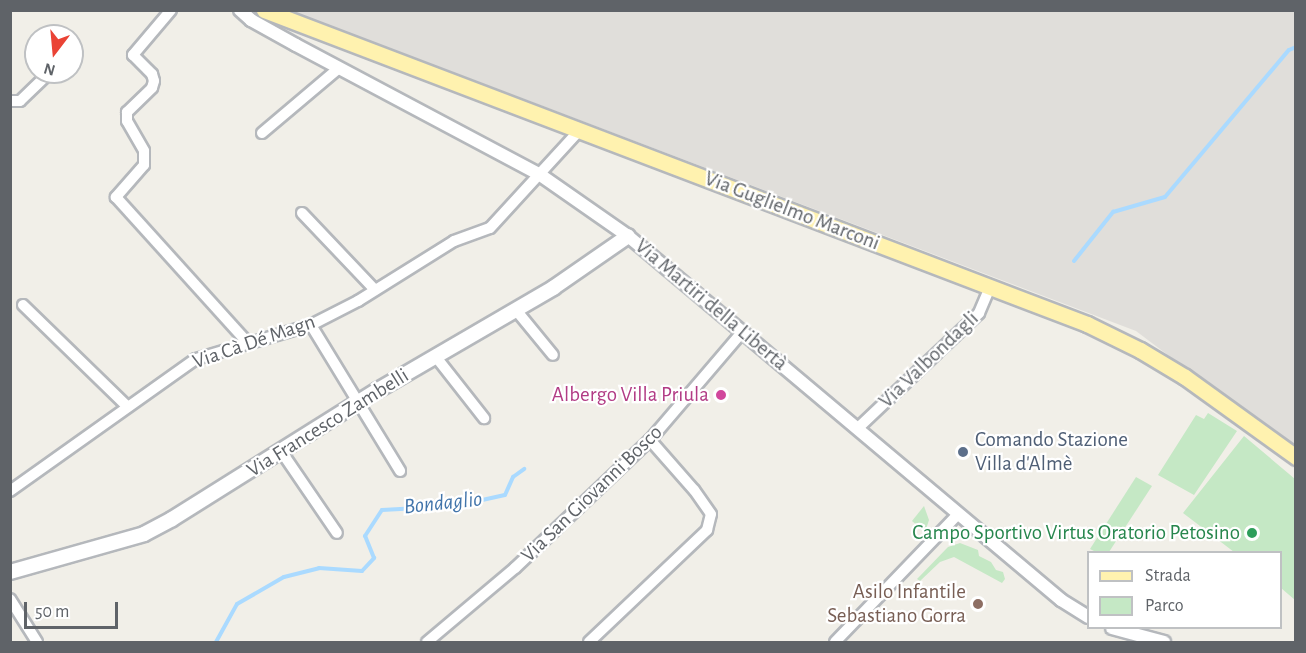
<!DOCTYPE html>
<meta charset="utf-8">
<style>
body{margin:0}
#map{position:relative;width:1306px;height:653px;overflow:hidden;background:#f1efe8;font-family:"Alegreya Sans",sans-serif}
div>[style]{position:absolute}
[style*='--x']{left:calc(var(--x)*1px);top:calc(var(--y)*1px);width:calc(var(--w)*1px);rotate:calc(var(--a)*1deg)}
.industrial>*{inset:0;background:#e0deda}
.green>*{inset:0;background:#c5e8c5}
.stream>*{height:4px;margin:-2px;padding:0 2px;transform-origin:2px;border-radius:2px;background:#aadaff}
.roads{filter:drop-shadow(2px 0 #b5b8bc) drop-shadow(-2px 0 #b5b8bc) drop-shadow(0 2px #b5b8bc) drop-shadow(0 -2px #b5b8bc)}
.minor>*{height:10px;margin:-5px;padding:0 5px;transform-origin:5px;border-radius:5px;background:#fff}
.tertiary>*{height:12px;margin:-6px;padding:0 6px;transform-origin:6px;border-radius:6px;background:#fff}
.secondary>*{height:14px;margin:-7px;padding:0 7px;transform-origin:7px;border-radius:7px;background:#fff}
.primary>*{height:15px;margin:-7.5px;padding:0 7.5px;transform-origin:7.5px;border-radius:7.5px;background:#fff2af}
.dots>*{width:16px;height:16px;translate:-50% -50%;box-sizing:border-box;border:3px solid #fff;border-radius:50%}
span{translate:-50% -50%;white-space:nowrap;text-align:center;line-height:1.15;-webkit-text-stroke:4.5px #fff;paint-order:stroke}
.street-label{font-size:21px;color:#5f6368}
.hotel-label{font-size:21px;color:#b23c85}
.right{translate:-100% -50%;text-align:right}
.service-label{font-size:21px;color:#4e5e75}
.left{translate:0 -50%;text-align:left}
.leisure-label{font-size:21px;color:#27864d}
.education-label{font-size:21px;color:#785e54}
.water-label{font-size:22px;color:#4174aa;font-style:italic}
.frame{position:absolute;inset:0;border:12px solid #5f6368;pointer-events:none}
.legend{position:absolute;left:1087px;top:551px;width:195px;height:78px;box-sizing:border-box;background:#fff;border:2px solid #bfc1c3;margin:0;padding:8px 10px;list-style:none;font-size:18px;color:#5f6368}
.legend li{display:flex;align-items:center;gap:12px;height:30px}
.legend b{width:30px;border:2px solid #bfc1c3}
.north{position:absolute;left:24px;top:24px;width:60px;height:60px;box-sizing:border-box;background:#fff;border:2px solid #bfc1c3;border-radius:50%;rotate:196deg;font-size:16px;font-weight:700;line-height:24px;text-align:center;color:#5f6368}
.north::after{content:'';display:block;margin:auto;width:21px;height:27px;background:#ea4335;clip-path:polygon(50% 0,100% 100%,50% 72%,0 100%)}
.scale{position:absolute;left:24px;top:602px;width:94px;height:27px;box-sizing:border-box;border:3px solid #5f6368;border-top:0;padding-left:8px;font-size:18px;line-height:21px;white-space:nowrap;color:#5f6368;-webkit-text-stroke:4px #fff;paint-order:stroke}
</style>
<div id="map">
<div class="industrial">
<div style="clip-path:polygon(292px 11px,1295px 11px,1295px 451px,1136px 331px)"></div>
</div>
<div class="green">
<div style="clip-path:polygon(1208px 413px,1237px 431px,1194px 495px,1158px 475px,1196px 415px,1204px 419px)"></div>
<div style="clip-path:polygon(1244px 436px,1295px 479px,1295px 600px,1281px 588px,1280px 552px,1234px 552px,1183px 513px)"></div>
<div style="clip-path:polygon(1136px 477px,1152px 486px,1109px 552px,1096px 552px,1090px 549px)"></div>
<div style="clip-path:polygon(924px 506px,929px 520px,925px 532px,912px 521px)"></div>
<div style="clip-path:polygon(960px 543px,978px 550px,979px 556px,991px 562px,996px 570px,1003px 572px,1005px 579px,1002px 583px,954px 557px,940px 562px,920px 581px,917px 579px,948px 547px)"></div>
</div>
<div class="stream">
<div style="--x:1074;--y:261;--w:63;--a:-51.5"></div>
<div style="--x:1113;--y:212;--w:54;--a:-16.1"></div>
<div style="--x:1165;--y:197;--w:192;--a:-49.9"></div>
<div style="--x:1289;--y:50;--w:8;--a:-23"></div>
<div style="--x:216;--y:642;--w:43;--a:-61.1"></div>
<div style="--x:237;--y:604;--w:54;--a:-29.9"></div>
<div style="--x:284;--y:577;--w:36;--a:-14"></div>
<div style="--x:319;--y:568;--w:43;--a:4"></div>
<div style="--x:362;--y:571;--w:18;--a:-47"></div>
<div style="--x:374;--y:558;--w:24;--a:-112"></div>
<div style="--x:365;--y:536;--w:31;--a:-57"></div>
<div style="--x:382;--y:510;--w:73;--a:-3.1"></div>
<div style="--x:455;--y:506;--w:51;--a:-12.4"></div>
<div style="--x:505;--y:495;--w:20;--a:-66"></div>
<div style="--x:513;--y:477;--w:14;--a:-36"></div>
</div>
<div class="roads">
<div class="minor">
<div style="--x:171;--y:10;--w:59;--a:130.2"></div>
<div style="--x:133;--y:55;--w:27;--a:45"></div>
<div style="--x:152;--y:74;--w:7;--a:74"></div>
<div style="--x:154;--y:81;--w:7;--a:106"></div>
<div style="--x:152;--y:88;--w:35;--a:136"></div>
<div style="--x:127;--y:112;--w:9;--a:90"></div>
<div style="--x:127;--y:121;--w:34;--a:60"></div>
<div style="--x:144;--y:151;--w:14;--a:90"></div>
<div style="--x:144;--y:165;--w:43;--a:131.2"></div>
<div style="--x:116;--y:197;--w:197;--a:47.9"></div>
<div style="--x:10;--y:101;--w:10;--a:0"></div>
<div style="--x:20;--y:101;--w:42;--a:-44"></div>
<div style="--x:262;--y:133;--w:101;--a:-40.2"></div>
<div style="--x:302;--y:213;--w:106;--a:46.5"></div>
<div style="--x:23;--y:305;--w:145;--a:44.2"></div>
<div style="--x:516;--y:310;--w:58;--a:50.6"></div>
<div style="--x:311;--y:325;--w:171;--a:58.6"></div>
<div style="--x:436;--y:357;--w:78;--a:51.8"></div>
<div style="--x:858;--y:428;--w:167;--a:-43.5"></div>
<div style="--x:979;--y:313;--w:28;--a:-67"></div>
<div style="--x:281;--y:451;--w:99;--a:55.7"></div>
<div style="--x:10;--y:491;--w:228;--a:-35.4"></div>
<div style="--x:196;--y:359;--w:120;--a:-16.5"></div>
<div style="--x:311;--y:325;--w:53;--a:-27.1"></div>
<div style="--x:358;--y:301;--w:113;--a:-32"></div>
<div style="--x:454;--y:241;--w:38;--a:-20"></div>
<div style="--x:490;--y:228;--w:132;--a:-47.5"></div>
<div style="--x:10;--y:599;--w:51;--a:57.9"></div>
<div style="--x:427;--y:642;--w:115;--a:-40.1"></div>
<div style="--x:515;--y:568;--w:186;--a:-43.5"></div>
<div style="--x:650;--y:440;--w:143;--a:-49.5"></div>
<div style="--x:589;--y:642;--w:163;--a:-43.5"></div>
<div style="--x:707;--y:530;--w:16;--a:-76"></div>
<div style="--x:711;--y:514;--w:29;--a:-125"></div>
<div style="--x:694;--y:490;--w:67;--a:-131.3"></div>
<div style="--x:835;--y:642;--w:178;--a:-46.1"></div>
</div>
<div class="tertiary">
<div style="--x:240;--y:10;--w:15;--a:42"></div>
<div style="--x:251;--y:20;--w:51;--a:29.1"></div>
<div style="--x:296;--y:45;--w:275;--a:28"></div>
<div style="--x:539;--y:174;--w:108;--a:34.9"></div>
<div style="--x:628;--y:236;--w:566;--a:40.05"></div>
<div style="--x:1061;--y:600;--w:32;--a:32"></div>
<div style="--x:1112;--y:628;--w:54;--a:15.1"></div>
</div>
<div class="secondary">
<div style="--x:10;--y:572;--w:139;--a:-15.8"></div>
<div style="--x:144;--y:534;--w:32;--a:-28"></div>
<div style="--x:172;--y:519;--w:243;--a:-32.1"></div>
<div style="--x:378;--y:390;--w:203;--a:-30.2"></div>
<div style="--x:553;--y:288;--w:91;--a:-34.7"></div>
</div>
<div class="primary">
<div style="--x:264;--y:10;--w:881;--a:20.88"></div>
<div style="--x:1087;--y:324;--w:59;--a:26.1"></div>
<div style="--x:1140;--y:350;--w:52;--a:31"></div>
<div style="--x:1185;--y:377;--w:137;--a:35.8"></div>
</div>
</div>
<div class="dots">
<div style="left:721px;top:395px;background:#d1479c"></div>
<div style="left:963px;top:452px;background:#5c6f8a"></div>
<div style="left:1252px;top:533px;background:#2e9e5b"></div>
<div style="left:978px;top:604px;background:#8d6e63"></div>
</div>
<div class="street-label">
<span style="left:792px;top:211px;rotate:21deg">Via Guglielmo Marconi</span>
<span style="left:711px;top:305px;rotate:40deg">Via Martiri della Libertà</span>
<span style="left:254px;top:342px;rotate:-19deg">Via Cà Dé Magn</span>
<span style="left:929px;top:360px;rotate:-44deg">Via Valbondagli</span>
<span style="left:328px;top:423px;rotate:-32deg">Via Francesco Zambelli</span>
<span style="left:592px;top:494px;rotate:-44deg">Via San Giovanni Bosco</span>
</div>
<div class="hotel-label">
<span class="right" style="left:709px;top:395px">Albergo Villa Priula</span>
</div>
<div class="service-label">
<span class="left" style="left:975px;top:452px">Comando Stazione<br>Villa d'Almè</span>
</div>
<div class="leisure-label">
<span class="right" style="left:1240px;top:533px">Campo Sportivo Virtus Oratorio Petosino</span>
</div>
<div class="education-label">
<span class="right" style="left:966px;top:604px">Asilo Infantile<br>Sebastiano Gorra</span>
</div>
<div class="water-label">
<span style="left:443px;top:503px;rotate:-6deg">Bondaglio</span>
</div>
<div class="frame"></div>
<ul class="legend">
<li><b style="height:8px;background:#fff2af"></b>Strada</li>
<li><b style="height:16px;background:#c5e8c5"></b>Parco</li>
</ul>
<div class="north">N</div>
<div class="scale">50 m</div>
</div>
